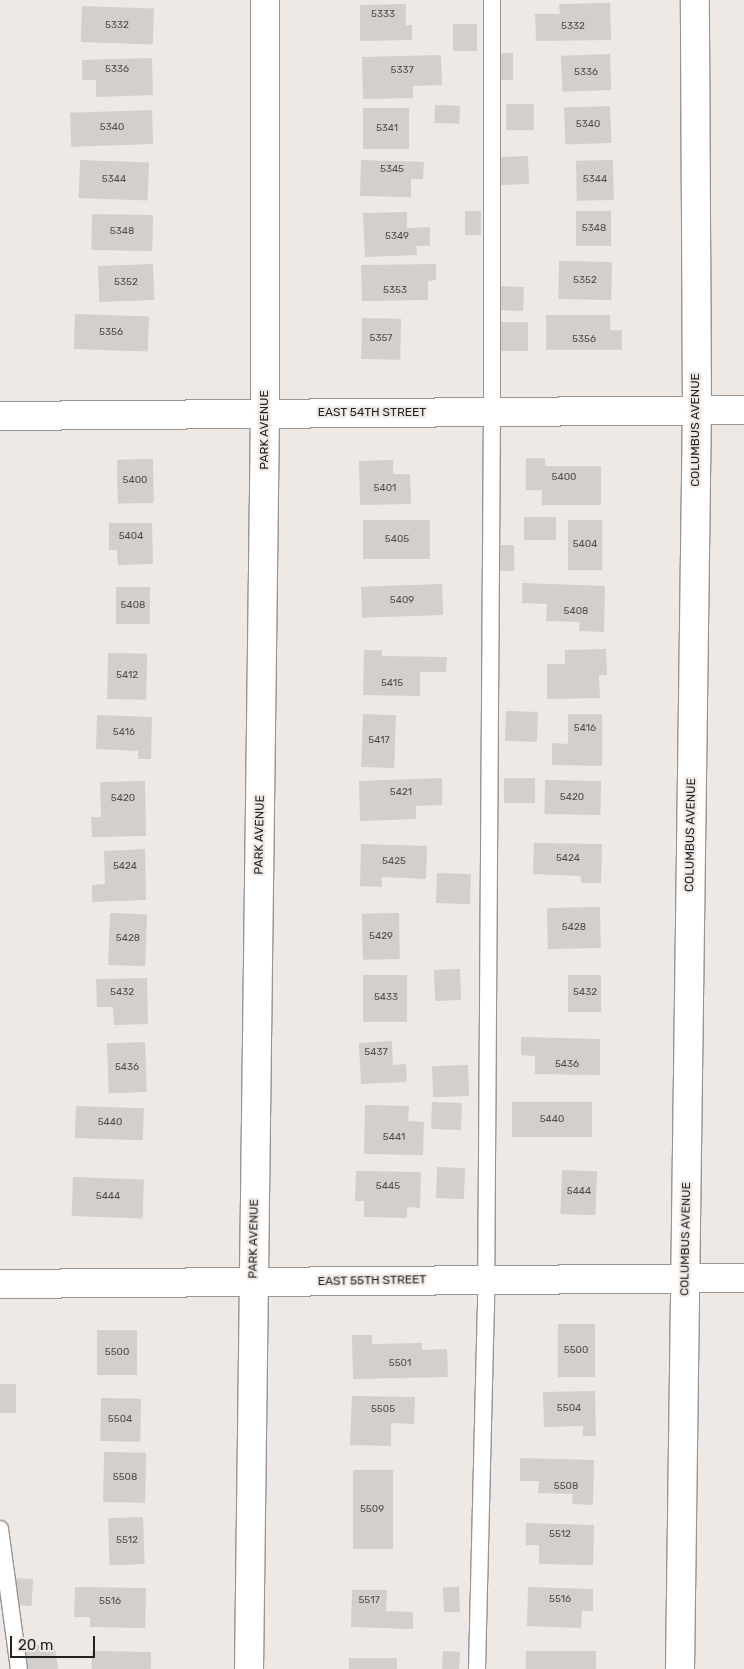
<!DOCTYPE html>
<style>
body{margin:0}
#map{position:relative;width:744px;height:1669px;overflow:hidden;background:#efe9e5;font-family:Rubik,sans-serif}
div>[style]{position:absolute}
[style*='--x']{left:calc(var(--x)*1px);top:calc(var(--y)*1px);width:calc(var(--w)*1px);rotate:calc(var(--a)*1deg)}
.building>*{inset:0;background:#d3cfca;transform-origin:0 0}
.roads{filter:drop-shadow(1px 0 #9a9491) drop-shadow(-1px 0 #9a9491) drop-shadow(0 1px #9a9491) drop-shadow(0 -1px #9a9491)}
.service>*{height:16px;margin:-8px;padding:0 8px;transform-origin:8px;border-radius:8px;background:#fff}
.minor>*{height:28px;margin:-14px;padding:0 14px;transform-origin:14px;border-radius:14px;background:#fff}
.tertiary>*{height:28px;margin:-14px;padding:0 14px;transform-origin:14px;border-radius:14px;background:#fff}
span{translate:-50% -50%;white-space:nowrap;text-align:center;line-height:1.15;-webkit-text-stroke:4.5px #efe9e5;paint-order:stroke}
.number-label{font-size:10px;color:#504d4b}
.number-label span{-webkit-text-stroke-width:0}
.street-label{font-size:12px;color:#242221}
.scale{position:absolute;left:10px;top:1636px;width:85px;height:22px;box-sizing:border-box;border:2px solid #242221;border-top:0;padding-left:6px;font-size:15px;line-height:18px;white-space:nowrap;color:#242221;-webkit-text-stroke:4px #efe9e5;paint-order:stroke}
</style>
<div id="map">
<div class="building">
<div style="clip-path:polygon(610px 3px,611px 40px,536px 41px,535px 14px,560px 14px,559px 4px)"></div>
<div style="clip-path:polygon(406px 4px,406px 25px,412px 25px,412px 40px,360px 41px,360px 5px)"></div>
<div style="left:82px;top:6px;width:72px;height:36px;rotate:2deg"></div>
<div style="left:453px;top:24px;width:24px;height:27px"></div>
<div style="left:497px;top:53px;width:16px;height:27px"></div>
<div style="left:610px;top:54px;width:36px;height:49px;rotate:88deg"></div>
<div style="clip-path:polygon(441px 55px,442px 85px,413px 86px,413px 98px,363px 99px,362px 57px)"></div>
<div style="clip-path:polygon(152px 58px,153px 95px,96px 97px,96px 80px,82px 80px,82px 60px)"></div>
<div style="left:506px;top:104px;width:28px;height:26px"></div>
<div style="left:435px;top:105px;width:25px;height:18px;rotate:2deg"></div>
<div style="left:610px;top:106px;width:37px;height:46px;rotate:88deg"></div>
<div style="left:363px;top:108px;width:46px;height:41px"></div>
<div style="left:152px;top:110px;width:34px;height:82px;rotate:88deg"></div>
<div style="left:528px;top:156px;width:28px;height:32px;rotate:88deg"></div>
<div style="left:80px;top:160px;width:69px;height:38px;rotate:2deg"></div>
<div style="clip-path:polygon(361px 160px,424px 162px,423px 179px,411px 179px,411px 197px,360px 196px)"></div>
<div style="left:613px;top:160px;width:40px;height:37px;rotate:89deg"></div>
<div style="left:465px;top:211px;width:16px;height:24px"></div>
<div style="left:611px;top:211px;width:35px;height:35px;rotate:90deg"></div>
<div style="clip-path:polygon(407px 212px,407px 228px,430px 227px,430px 246px,416px 246px,417px 255px,365px 257px,363px 213px)"></div>
<div style="left:92px;top:214px;width:61px;height:36px;rotate:1deg"></div>
<div style="left:559px;top:261px;width:53px;height:38px;rotate:1deg"></div>
<div style="left:153px;top:264px;width:36px;height:55px;rotate:88deg"></div>
<div style="clip-path:polygon(436px 264px,436px 280px,428px 281px,428px 300px,362px 301px,361px 265px)"></div>
<div style="left:497px;top:286px;width:27px;height:24px;rotate:2deg"></div>
<div style="left:75px;top:314px;width:74px;height:35px;rotate:2deg"></div>
<div style="clip-path:polygon(546px 315px,610px 315px,610px 330px,622px 330px,622px 350px,546px 350px)"></div>
<div style="left:362px;top:318px;width:39px;height:41px;rotate:1deg"></div>
<div style="left:497px;top:322px;width:31px;height:29px"></div>
<div style="clip-path:polygon(526px 458px,545px 458px,545px 466px,601px 466px,601px 505px,542px 505px,542px 490px,526px 490px)"></div>
<div style="left:153px;top:459px;width:44px;height:36px;rotate:89deg"></div>
<div style="clip-path:polygon(393px 460px,393px 474px,410px 474px,411px 504px,360px 505px,359px 461px)"></div>
<div style="left:524px;top:517px;width:32px;height:23px"></div>
<div style="left:430px;top:520px;width:39px;height:67px;rotate:90deg"></div>
<div style="left:568px;top:520px;width:34px;height:50px"></div>
<div style="clip-path:polygon(109px 523px,152px 523px,153px 564px,118px 565px,117px 550px,109px 550px)"></div>
<div style="left:499px;top:545px;width:15px;height:26px"></div>
<div style="clip-path:polygon(522px 583px,605px 586px,604px 632px,579px 631px,580px 622px,546px 621px,547px 604px,522px 603px)"></div>
<div style="left:442px;top:584px;width:31px;height:81px;rotate:88deg"></div>
<div style="left:150px;top:587px;width:37px;height:34px;rotate:90deg"></div>
<div style="clip-path:polygon(606px 649px,607px 675px,599px 675px,600px 698px,547px 699px,547px 664px,565px 664px,565px 650px)"></div>
<div style="clip-path:polygon(364px 650px,382px 650px,382px 656px,447px 657px,446px 672px,420px 672px,420px 696px,363px 695px)"></div>
<div style="left:108px;top:653px;width:39px;height:46px;rotate:1deg"></div>
<div style="left:506px;top:711px;width:32px;height:30px;rotate:2deg"></div>
<div style="left:363px;top:714px;width:33px;height:53px;rotate:2deg"></div>
<div style="clip-path:polygon(568px 714px,602px 714px,602px 766px,552px 765px,552px 743px,568px 744px)"></div>
<div style="clip-path:polygon(97px 715px,152px 717px,151px 759px,138px 759px,138px 751px,96px 749px)"></div>
<div style="clip-path:polygon(442px 778px,442px 805px,416px 806px,416px 819px,360px 821px,359px 781px)"></div>
<div style="left:504px;top:778px;width:31px;height:25px"></div>
<div style="left:545px;top:780px;width:56px;height:34px;rotate:1deg"></div>
<div style="clip-path:polygon(145px 781px,146px 836px,92px 837px,91px 817px,101px 817px,100px 782px)"></div>
<div style="clip-path:polygon(534px 843px,602px 844px,601px 883px,581px 883px,581px 876px,533px 874px)"></div>
<div style="clip-path:polygon(361px 844px,427px 846px,426px 879px,382px 877px,382px 887px,360px 886px)"></div>
<div style="clip-path:polygon(145px 849px,146px 900px,92px 902px,92px 885px,105px 884px,104px 851px)"></div>
<div style="left:437px;top:873px;width:34px;height:30px;rotate:2deg"></div>
<div style="left:600px;top:907px;width:41px;height:53px;rotate:89deg"></div>
<div style="left:110px;top:913px;width:37px;height:52px;rotate:2deg"></div>
<div style="left:399px;top:913px;width:46px;height:37px;rotate:89deg"></div>
<div style="left:460px;top:969px;width:31px;height:26px;rotate:88deg"></div>
<div style="left:363px;top:975px;width:44px;height:47px"></div>
<div style="left:568px;top:975px;width:33px;height:37px"></div>
<div style="clip-path:polygon(147px 978px,148px 1024px,114px 1025px,113px 1007px,97px 1007px,96px 979px)"></div>
<div style="clip-path:polygon(521px 1037px,600px 1039px,600px 1075px,535px 1074px,535px 1056px,521px 1055px)"></div>
<div style="clip-path:polygon(392px 1041px,393px 1065px,406px 1064px,407px 1082px,361px 1084px,359px 1043px)"></div>
<div style="left:145px;top:1042px;width:50px;height:38px;rotate:88deg"></div>
<div style="left:468px;top:1065px;width:31px;height:36px;rotate:88deg"></div>
<div style="left:432px;top:1102px;width:30px;height:27px;rotate:2deg"></div>
<div style="left:592px;top:1102px;width:35px;height:80px;rotate:90deg"></div>
<div style="clip-path:polygon(365px 1105px,409px 1106px,408px 1121px,424px 1122px,423px 1155px,364px 1154px)"></div>
<div style="left:76px;top:1106px;width:68px;height:32px;rotate:2deg"></div>
<div style="left:437px;top:1167px;width:28px;height:31px;rotate:2deg"></div>
<div style="left:562px;top:1170px;width:35px;height:44px;rotate:2deg"></div>
<div style="clip-path:polygon(356px 1171px,421px 1172px,420px 1208px,407px 1207px,407px 1218px,364px 1217px,364px 1201px,355px 1201px)"></div>
<div style="left:73px;top:1177px;width:71px;height:39px;rotate:2deg"></div>
<div style="left:558px;top:1324px;width:37px;height:53px"></div>
<div style="left:97px;top:1330px;width:40px;height:45px"></div>
<div style="clip-path:polygon(352px 1335px,372px 1335px,372px 1344px,422px 1343px,422px 1350px,447px 1349px,448px 1377px,353px 1379px)"></div>
<div style="left:0;top:1384px;width:16px;height:29px"></div>
<div style="clip-path:polygon(595px 1391px,596px 1436px,583px 1436px,583px 1426px,544px 1427px,543px 1392px)"></div>
<div style="clip-path:polygon(352px 1396px,415px 1397px,414px 1424px,391px 1423px,391px 1446px,350px 1445px)"></div>
<div style="left:101px;top:1398px;width:40px;height:43px;rotate:1deg"></div>
<div style="left:104px;top:1452px;width:42px;height:50px;rotate:1deg"></div>
<div style="clip-path:polygon(520px 1458px,594px 1460px,593px 1505px,572px 1504px,573px 1494px,538px 1493px,539px 1481px,520px 1481px)"></div>
<div style="left:353px;top:1470px;width:40px;height:79px"></div>
<div style="left:143px;top:1517px;width:47px;height:35px;rotate:88deg"></div>
<div style="clip-path:polygon(526px 1523px,594px 1525px,593px 1565px,539px 1564px,539px 1545px,526px 1545px)"></div>
<div style="left:15px;top:1578px;width:18px;height:27px;rotate:3deg"></div>
<div style="clip-path:polygon(75px 1587px,146px 1588px,145px 1628px,90px 1627px,90px 1617px,74px 1617px)"></div>
<div style="left:459px;top:1587px;width:25px;height:16px;rotate:88deg"></div>
<div style="clip-path:polygon(528px 1587px,593px 1589px,593px 1611px,582px 1611px,581px 1628px,527px 1626px)"></div>
<div style="clip-path:polygon(352px 1590px,387px 1590px,386px 1611px,413px 1612px,413px 1629px,351px 1627px)"></div>
<div style="clip-path:polygon(54px 1643px,58px 1669px,23px 1669px,20px 1647px)"></div>
<div style="left:92px;top:1651px;width:59px;height:18px;rotate:1deg"></div>
<div style="left:443px;top:1651px;width:17px;height:18px;rotate:3deg"></div>
<div style="left:526px;top:1651px;width:70px;height:18px"></div>
<div style="left:349px;top:1658px;width:48px;height:11px"></div>
</div>
<div class="roads">
<div class="service">
<div style="--x:0;--y:1529;--w:141;--a:82.3"></div>
<div style="--x:477;--y:1669;--w:359;--a:-88.6"></div>
<div style="--x:486;--y:1310;--w:898;--a:-89.62"></div>
<div style="--x:492;--y:412;--w:412;--a:-90"></div>
</div>
<div class="minor">
<div style="--x:0;--y:1284;--w:744;--a:-0.46"></div>
<div style="--x:249;--y:1669;--w:1255;--a:-89.27"></div>
<div style="--x:265;--y:414;--w:414;--a:-90"></div>
<div style="--x:680;--y:1669;--w:1259;--a:-89.23"></div>
<div style="--x:697;--y:410;--w:410;--a:-90.3"></div>
</div>
<div class="tertiary">
<div style="--x:0;--y:416;--w:744;--a:-0.46"></div>
</div>
</div>
<div class="number-label">
<span style="left:383px;top:15px">5333</span>
<span style="left:117px;top:26px">5332</span>
<span style="left:573px;top:27px">5332</span>
<span style="left:117px;top:70px">5336</span>
<span style="left:402px;top:71px">5337</span>
<span style="left:586px;top:73px">5336</span>
<span style="left:588px;top:125px">5340</span>
<span style="left:112px;top:128px">5340</span>
<span style="left:387px;top:129px">5341</span>
<span style="left:392px;top:170px">5345</span>
<span style="left:114px;top:180px">5344</span>
<span style="left:595px;top:180px">5344</span>
<span style="left:594px;top:229px">5348</span>
<span style="left:122px;top:232px">5348</span>
<span style="left:397px;top:237px">5349</span>
<span style="left:585px;top:281px">5352</span>
<span style="left:126px;top:283px">5352</span>
<span style="left:395px;top:291px">5353</span>
<span style="left:111px;top:333px">5356</span>
<span style="left:381px;top:339px">5357</span>
<span style="left:584px;top:340px">5356</span>
<span style="left:564px;top:478px">5400</span>
<span style="left:135px;top:481px">5400</span>
<span style="left:385px;top:489px">5401</span>
<span style="left:131px;top:537px">5404</span>
<span style="left:397px;top:540px">5405</span>
<span style="left:585px;top:545px">5404</span>
<span style="left:402px;top:601px">5409</span>
<span style="left:133px;top:606px">5408</span>
<span style="left:576px;top:612px">5408</span>
<span style="left:127px;top:676px">5412</span>
<span style="left:392px;top:684px">5415</span>
<span style="left:585px;top:729px">5416</span>
<span style="left:124px;top:733px">5416</span>
<span style="left:379px;top:741px">5417</span>
<span style="left:401px;top:793px">5421</span>
<span style="left:572px;top:798px">5420</span>
<span style="left:123px;top:799px">5420</span>
<span style="left:568px;top:859px">5424</span>
<span style="left:394px;top:862px">5425</span>
<span style="left:125px;top:867px">5424</span>
<span style="left:574px;top:928px">5428</span>
<span style="left:381px;top:937px">5429</span>
<span style="left:128px;top:939px">5428</span>
<span style="left:122px;top:993px">5432</span>
<span style="left:585px;top:993px">5432</span>
<span style="left:386px;top:998px">5433</span>
<span style="left:376px;top:1053px">5437</span>
<span style="left:567px;top:1065px">5436</span>
<span style="left:127px;top:1068px">5436</span>
<span style="left:552px;top:1120px">5440</span>
<span style="left:110px;top:1123px">5440</span>
<span style="left:394px;top:1138px">5441</span>
<span style="left:388px;top:1187px">5445</span>
<span style="left:579px;top:1192px">5444</span>
<span style="left:108px;top:1197px">5444</span>
<span style="left:576px;top:1351px">5500</span>
<span style="left:117px;top:1353px">5500</span>
<span style="left:400px;top:1364px">5501</span>
<span style="left:569px;top:1409px">5504</span>
<span style="left:383px;top:1410px">5505</span>
<span style="left:120px;top:1420px">5504</span>
<span style="left:125px;top:1478px">5508</span>
<span style="left:566px;top:1487px">5508</span>
<span style="left:372px;top:1510px">5509</span>
<span style="left:560px;top:1535px">5512</span>
<span style="left:127px;top:1541px">5512</span>
<span style="left:560px;top:1600px">5516</span>
<span style="left:369px;top:1601px">5517</span>
<span style="left:110px;top:1602px">5516</span>
</div>
<div class="street-label">
<span style="left:372px;top:413px">EAST 54TH STREET</span>
<span style="left:265px;top:430px;rotate:-90deg">PARK AVENUE</span>
<span style="left:696px;top:430px;rotate:-90deg">COLUMBUS AVENUE</span>
<span style="left:260px;top:835px;rotate:-89deg">PARK AVENUE</span>
<span style="left:691px;top:835px;rotate:-89deg">COLUMBUS AVENUE</span>
<span style="left:254px;top:1239px;rotate:-89deg">PARK AVENUE</span>
<span style="left:686px;top:1239px;rotate:-89deg">COLUMBUS AVENUE</span>
<span style="left:372px;top:1281px;rotate:-1deg">EAST 55TH STREET</span>
</div>
<div class="scale">20 m</div>
</div>
